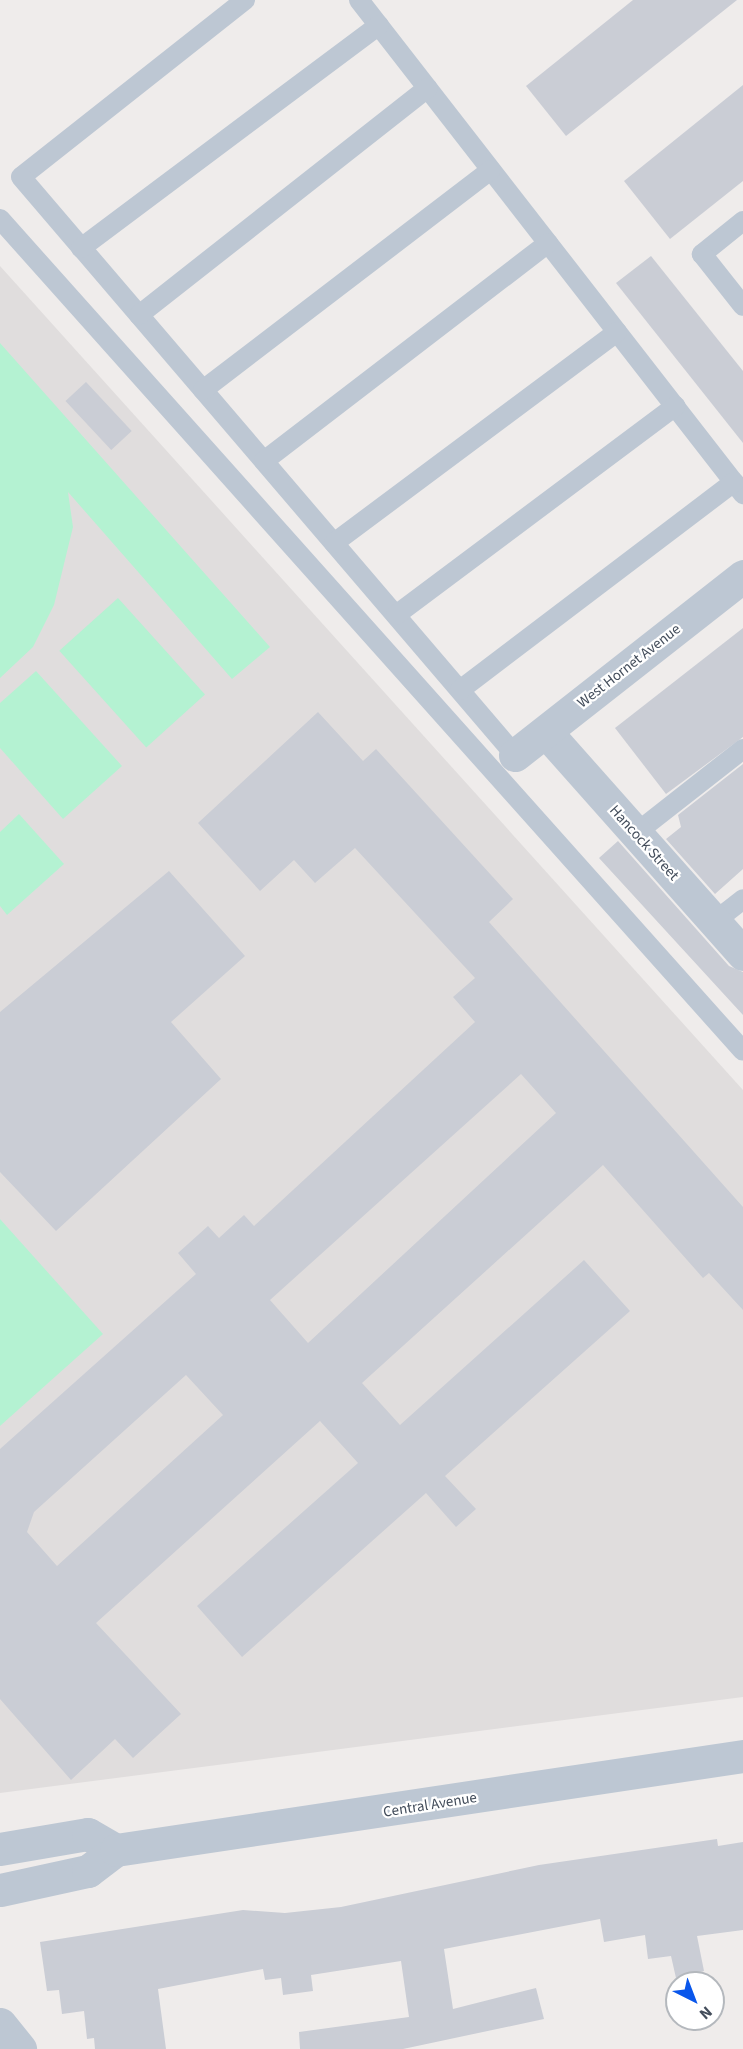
<!DOCTYPE html>
<style>
body{margin:0}
#map{position:relative;width:743px;height:2049px;overflow:hidden;background:#efeceb;font-family:"Source Sans 3",sans-serif}
div>[style]{position:absolute}
[style*='--x']{left:calc(var(--x)*1px);top:calc(var(--y)*1px);width:calc(var(--w)*1px);rotate:calc(var(--a)*1deg)}
.education>*{inset:0;background:#e0dddd}
.green>*{inset:0;background:#b4f2d2;transform-origin:0 0}
.building>*{inset:0;background:#cacdd5;transform-origin:0 0}
.service>*{height:20px;margin:-10px;padding:0 10px;transform-origin:10px;border-radius:10px;background:#bdc7d3}
.minor>*{height:33px;margin:-16.5px;padding:0 16.5px;transform-origin:16.5px;border-radius:16.5px;background:#bdc7d3}
.tertiary>*{height:33px;margin:-16.5px;padding:0 16.5px;transform-origin:16.5px;border-radius:16.5px;background:#bdc7d3}
span{translate:-50% -50%;white-space:nowrap;text-align:center;line-height:1.15;-webkit-text-stroke:4.5px #fff;paint-order:stroke}
.street-label{font-size:15px;color:#434d5b}
.north{position:absolute;left:665px;top:1971px;width:60px;height:60px;box-sizing:border-box;background:#fff;border:2px solid #b4b8bd;border-radius:50%;rotate:138deg;font-size:16px;font-weight:700;line-height:24px;text-align:center;color:#434d5b}
.north::after{content:'';display:block;margin:auto;width:21px;height:27px;background:#0956eb;clip-path:polygon(50% 0,100% 100%,50% 72%,0 100%)}
</style>
<div id="map">
<div class="education">
<div style="clip-path:polygon(0 266px,743px 1090px,743px 1697px,0 1793px)"></div>
</div>
<div class="green">
<div style="clip-path:polygon(0 343px,270px 647px,232px 679px,68px 492px,73px 527px,54px 605px,33px 647px,0 678px)"></div>
<div style="left:118px;top:598px;width:130px;height:79px;rotate:48deg"></div>
<div style="clip-path:polygon(36px 671px,122px 766px,63px 819px,0 748px,0 703px)"></div>
<div style="clip-path:polygon(19px 814px,64px 864px,7px 915px,0 906px,0 832px)"></div>
<div style="clip-path:polygon(0 1219px,103px 1334px,0 1426px)"></div>
</div>
<div class="building">
<div style="clip-path:polygon(633px 0,737px 0,566px 136px,526px 86px)"></div>
<div style="clip-path:polygon(743px 85px,743px 181px,670px 239px,624px 181px)"></div>
<div style="clip-path:polygon(651px 256px,743px 371px,743px 443px,616px 283px)"></div>
<div style="left:86px;top:382px;width:67px;height:28px;rotate:47deg"></div>
<div style="clip-path:polygon(743px 628px,743px 737px,666px 794px,615px 728px)"></div>
<div style="clip-path:polygon(evenodd,318px 712px,363px 761px,376px 749px,513px 899px,489px 922px,743px 1207px,743px 1310px,709px 1273px,703px 1278px,603px 1165px,362px 1383px,400px 1425px,584px 1260px,630px 1311px,445px 1476px,476px 1509px,456px 1527px,426px 1493px,242px 1657px,197px 1606px,358px 1463px,320px 1421px,96px 1623px,181px 1714px,133px 1758px,115px 1739px,71px 1780px,0 1699px,0 1449px,196px 1274px,178px 1253px,208px 1226px,219px 1238px,244px 1215px,254px 1226px,475px 1022px,453px 997px,475px 978px,355px 848px,315px 883px,294px 860px,260px 891px,198px 823px,318px 712px,521px 1074px,556px 1113px,308px 1343px,270px 1300px,521px 1074px,318px 712px,186px 1375px,223px 1415px,57px 1566px,27px 1532px,34px 1512px,186px 1375px)"></div>
<div style="clip-path:polygon(743px 764px,743px 869px,715px 894px,666px 839px,681px 827px,678px 815px)"></div>
<div style="clip-path:polygon(618px 841px,729px 966px,743px 972px,743px 1015px,599px 858px)"></div>
<div style="clip-path:polygon(169px 871px,245px 956px,171px 1022px,221px 1079px,56px 1231px,0 1172px,0 1012px)"></div>
<div style="clip-path:polygon(717px 1839px,718px 1846px,743px 1842px,743px 1930px,697px 1936px,704px 1971px,676px 1978px,671px 1956px,648px 1959px,645px 1935px,604px 1942px,600px 1919px,444px 1949px,453px 2009px,536px 1988px,544px 2019px,403px 2049px,300px 2049px,299px 2032px,409px 2017px,401px 1961px,311px 1975px,313px 1991px,283px 1995px,281px 1978px,265px 1980px,263px 1969px,158px 1989px,166px 2049px,95px 2049px,94px 2038px,87px 2039px,84px 2011px,62px 2014px,59px 1990px,47px 1991px,40px 1942px,243px 1910px,285px 1913px,341px 1907px,539px 1865px)"></div>
</div>
<div class="service">
<div style="--x:245;--y:0;--w:285;--a:141.7"></div>
<div style="--x:21;--y:177;--w:760;--a:49.48"></div>
<div style="--x:359;--y:0;--w:626;--a:52.14"></div>
<div style="--x:0;--y:219;--w:1115;--a:48.23"></div>
<div style="--x:743;--y:221;--w:53;--a:141.2"></div>
<div style="--x:702;--y:254;--w:66;--a:51.7"></div>
<div style="--x:81;--y:248;--w:372;--a:-36.8"></div>
<div style="--x:139;--y:315;--w:367;--a:-38.2"></div>
<div style="--x:203;--y:390;--w:362;--a:-37.4"></div>
<div style="--x:264;--y:461;--w:358;--a:-37.5"></div>
<div style="--x:334;--y:543;--w:353;--a:-36.7"></div>
<div style="--x:396;--y:615;--w:349;--a:-36.8"></div>
<div style="--x:460;--y:690;--w:344;--a:-37.2"></div>
<div style="--x:636;--y:833;--w:136;--a:-38.1"></div>
<div style="--x:714;--y:922;--w:37;--a:-38"></div>
</div>
<div class="minor">
<div style="--x:546;--y:732;--w:297;--a:48.4"></div>
<div style="--x:515;--y:755;--w:290;--a:-38.1"></div>
<div style="--x:0;--y:2024;--w:32;--a:51"></div>
</div>
<div class="tertiary">
<div style="--x:0;--y:1849;--w:89;--a:-9.7"></div>
<div style="--x:88;--y:1834;--w:32;--a:30"></div>
<div style="--x:0;--y:1890;--w:90;--a:-12.2"></div>
<div style="--x:88;--y:1871;--w:35;--a:-37"></div>
<div style="--x:116;--y:1850;--w:634;--a:-8.53"></div>
</div>
<div class="street-label">
<span style="left:629px;top:666px;rotate:-38deg">West Hornet Avenue</span>
<span style="left:644px;top:843px;rotate:48deg">Hancock Street</span>
<span style="left:430px;top:1805px;rotate:-9deg">Central Avenue</span>
</div>
<div class="north">N</div>
</div>
